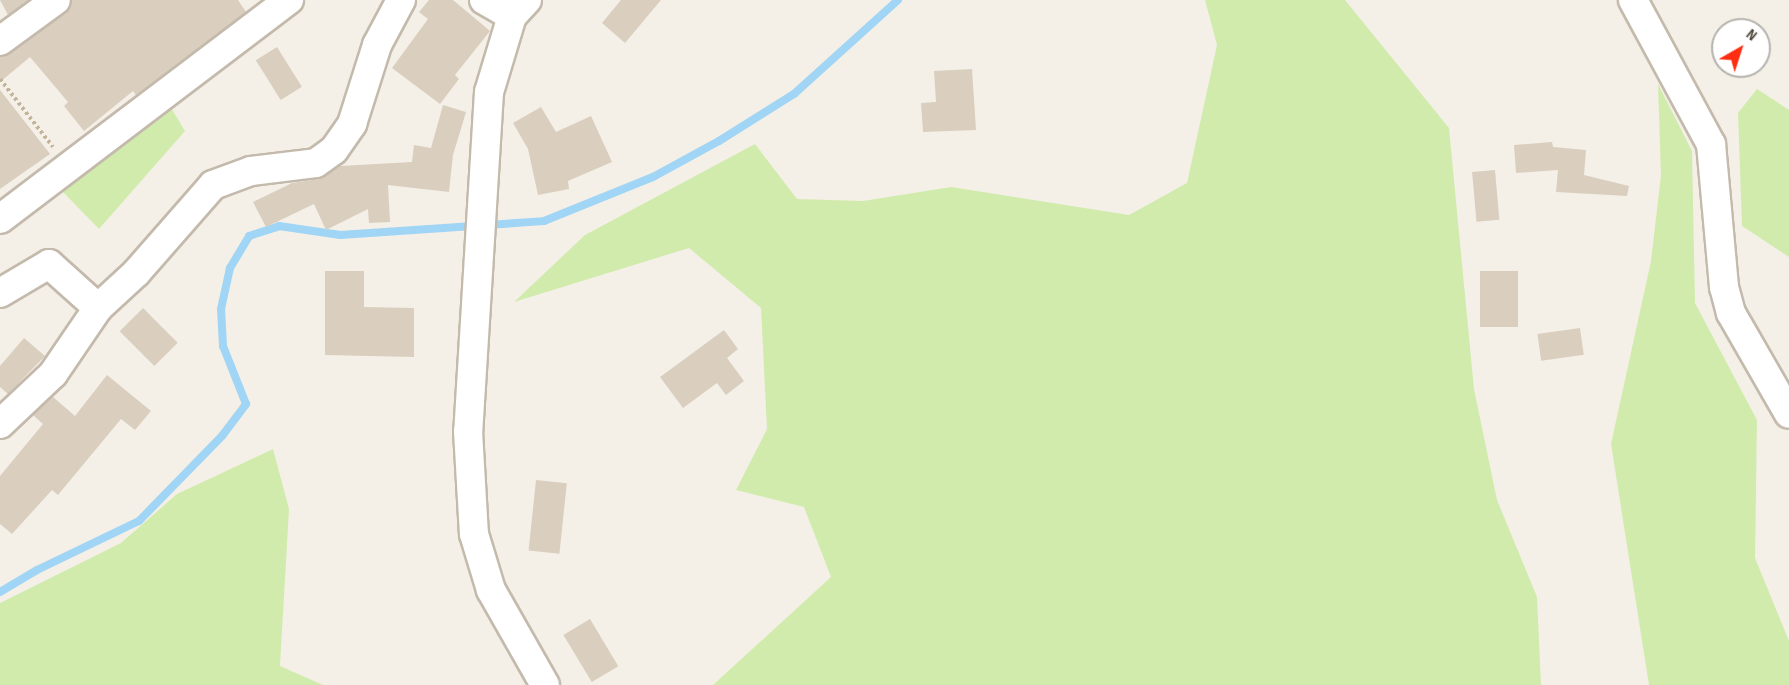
<!DOCTYPE html>
<style>
body{margin:0}
#map{position:relative;width:1789px;height:685px;overflow:hidden;background:#f4f0e7;font-family:"Sofia Sans Condensed",sans-serif}
div>[style]{position:absolute}
[style*='--x']{left:calc(var(--x)*1px);top:calc(var(--y)*1px);width:calc(var(--w)*1px);rotate:calc(var(--a)*1deg)}
.green>*{inset:0;background:#d1ebad}
.stream>*{height:8px;margin:-4px;padding:0 4px;transform-origin:4px;border-radius:4px;background:#a0d5f5}
.building>*{inset:0;background:#dacebf;transform-origin:0 0}
.path>*{height:4px;margin-top:-2px;transform-origin:0;background:repeating-linear-gradient(90deg,#c3b399 0 3px,transparent 0 6px)}
.roads{filter:drop-shadow(2px 0 #c4baac) drop-shadow(-2px 0 #c4baac) drop-shadow(0 2px #c4baac) drop-shadow(0 -2px #c4baac)}
.minor>*{height:28px;margin:-14px;padding:0 14px;transform-origin:14px;border-radius:14px;background:#fff}
span{translate:-50% -50%;white-space:nowrap;text-align:center;line-height:1.15;-webkit-text-stroke:6px #fff;paint-order:stroke}
.north{position:absolute;left:1711px;top:18px;width:60px;height:60px;box-sizing:border-box;background:#fff;border:2px solid #b6b3ae;border-radius:50%;rotate:39deg;font-size:16px;font-weight:700;line-height:24px;text-align:center;color:#484035}
.north::after{content:'';display:block;margin:auto;width:21px;height:27px;background:#ff2e13;clip-path:polygon(50% 0,100% 100%,50% 72%,0 100%)}
</style>
<div id="map">
<div class="green">
<div style="clip-path:polygon(1205px 0,1345px 0,1449px 128px,1474px 389px,1497px 500px,1537px 597px,1541px 685px,713px 685px,831px 577px,804px 507px,736px 490px,767px 429px,761px 308px,689px 248px,514px 302px,585px 235px,755px 144px,797px 199px,863px 201px,951px 187px,1129px 215px,1187px 183px,1217px 45px)"></div>
<div style="clip-path:polygon(1658px 84px,1692px 151px,1695px 303px,1757px 420px,1755px 558px,1789px 641px,1789px 685px,1649px 685px,1611px 444px,1651px 261px,1661px 175px)"></div>
<div style="clip-path:polygon(1757px 89px,1789px 110px,1789px 257px,1742px 226px,1738px 113px)"></div>
<div style="clip-path:polygon(170px 106px,185px 131px,99px 229px,62px 191px)"></div>
<div style="clip-path:polygon(273px 449px,289px 509px,280px 666px,323px 685px,0 685px,0 603px,121px 543px,177px 494px)"></div>
</div>
<div class="stream">
<div style="--x:0;--y:592;--w:43;--a:-30.7"></div>
<div style="--x:37;--y:570;--w:113;--a:-25.7"></div>
<div style="--x:139;--y:521;--w:119;--a:-45.7"></div>
<div style="--x:222;--y:436;--w:40;--a:-53"></div>
<div style="--x:246;--y:404;--w:62;--a:-111.6"></div>
<div style="--x:223;--y:346;--w:37;--a:-93"></div>
<div style="--x:221;--y:309;--w:42;--a:-77.6"></div>
<div style="--x:230;--y:268;--w:37;--a:-59"></div>
<div style="--x:249;--y:236;--w:32;--a:-18"></div>
<div style="--x:279;--y:226;--w:62;--a:8.4"></div>
<div style="--x:340;--y:235;--w:204;--a:-3.9"></div>
<div style="--x:544;--y:221;--w:118;--a:-22"></div>
<div style="--x:653;--y:177;--w:75;--a:-28.6"></div>
<div style="--x:719;--y:141;--w:89;--a:-32.1"></div>
<div style="--x:794;--y:94;--w:140;--a:-42.1"></div>
</div>
<div class="building">
<div style="clip-path:polygon(0 0,28px 0,8px 15px)"></div>
<div style="clip-path:polygon(72px 0,238px 0,246px 12px,136px 95px,133px 91px,84px 131px,64px 106px,68px 102px,30px 57px,0 82px,0 57px,10px 54px,66px 13px)"></div>
<div style="clip-path:polygon(429px 0,453px 0,490px 31px,455px 75px,459px 79px,440px 104px,392px 68px,428px 19px,419px 12px)"></div>
<div style="clip-path:polygon(621px 0,661px 0,625px 43px,602px 23px)"></div>
<div style="left:277px;top:47px;width:47px;height:25px;rotate:58deg"></div>
<div style="clip-path:polygon(972px 69px,976px 130px,923px 132px,921px 103px,936px 102px,934px 71px)"></div>
<div style="clip-path:polygon(0 90px,50px 154px,0 189px)"></div>
<div style="clip-path:polygon(443px 105px,466px 112px,453px 155px,449px 192px,388px 185px,390px 222px,369px 223px,368px 209px,326px 230px,314px 204px,266px 227px,253px 202px,292px 183px,319px 179px,340px 166px,412px 162px,414px 145px,431px 148px)"></div>
<div style="clip-path:polygon(541px 107px,556px 132px,591px 116px,612px 162px,568px 181px,569px 189px,538px 195px,528px 149px,513px 123px)"></div>
<div style="clip-path:polygon(1552px 142px,1553px 147px,1586px 150px,1584px 175px,1629px 186px,1627px 196px,1556px 192px,1558px 170px,1516px 173px,1514px 145px)"></div>
<div style="left:1495px;top:170px;width:50px;height:23px;rotate:85deg"></div>
<div style="clip-path:polygon(325px 271px,364px 271px,364px 307px,414px 308px,414px 357px,325px 355px)"></div>
<div style="left:1480px;top:271px;width:38px;height:56px"></div>
<div style="left:143px;top:308px;width:49px;height:33px;rotate:45deg"></div>
<div style="left:1580px;top:328px;width:27px;height:43px;rotate:82deg"></div>
<div style="clip-path:polygon(724px 330px,738px 349px,727px 358px,744px 381px,726px 395px,717px 383px,683px 408px,660px 377px)"></div>
<div style="clip-path:polygon(24px 338px,45px 356px,8px 394px,0 387px,0 366px)"></div>
<div style="clip-path:polygon(107px 375px,151px 411px,135px 430px,121px 419px,58px 495px,52px 490px,12px 534px,0 524px,0 476px,43px 424px,33px 415px,53px 397px,75px 416px)"></div>
<div style="left:536px;top:480px;width:31px;height:71px;rotate:6deg"></div>
<div style="left:590px;top:619px;width:55px;height:31px;rotate:59deg"></div>
</div>
<div class="path">
<div style="--x:0;--y:79;--w:86;--a:52.1"></div>
</div>
<div class="roads">
<div class="minor">
<div style="--x:484;--y:0;--w:32;--a:30"></div>
<div style="--x:527;--y:0;--w:22;--a:133"></div>
<div style="--x:512;--y:16;--w:79;--a:106.8"></div>
<div style="--x:489;--y:92;--w:340;--a:93.5"></div>
<div style="--x:468;--y:431;--w:103;--a:86.7"></div>
<div style="--x:474;--y:534;--w:59;--a:73.1"></div>
<div style="--x:491;--y:590;--w:109;--a:60.4"></div>
<div style="--x:1633;--y:0;--w:164;--a:61.6"></div>
<div style="--x:1711;--y:144;--w:144;--a:84.8"></div>
<div style="--x:1724;--y:287;--w:27;--a:75"></div>
<div style="--x:1731;--y:313;--w:116;--a:60.1"></div>
<div style="--x:0;--y:41;--w:69;--a:-36.2"></div>
<div style="--x:0;--y:219;--w:363;--a:-37.2"></div>
<div style="--x:0;--y:293;--w:57;--a:-30.6"></div>
<div style="--x:49;--y:264;--w:66;--a:41.9"></div>
<div style="--x:98;--y:308;--w:52;--a:-42.6"></div>
<div style="--x:136;--y:273;--w:117;--a:-48.8"></div>
<div style="--x:213;--y:185;--w:40;--a:-20.2"></div>
<div style="--x:251;--y:171;--w:65;--a:-7"></div>
<div style="--x:316;--y:163;--w:22;--a:-36"></div>
<div style="--x:334;--y:150;--w:32;--a:-55"></div>
<div style="--x:352;--y:124;--w:83;--a:-72.4"></div>
<div style="--x:377;--y:45;--w:51;--a:-61.9"></div>
<div style="--x:0;--y:424;--w:73;--a:-43.3"></div>
<div style="--x:53;--y:374;--w:80;--a:-55.7"></div>
</div>
</div>
<div class="north">N</div>
</div>
